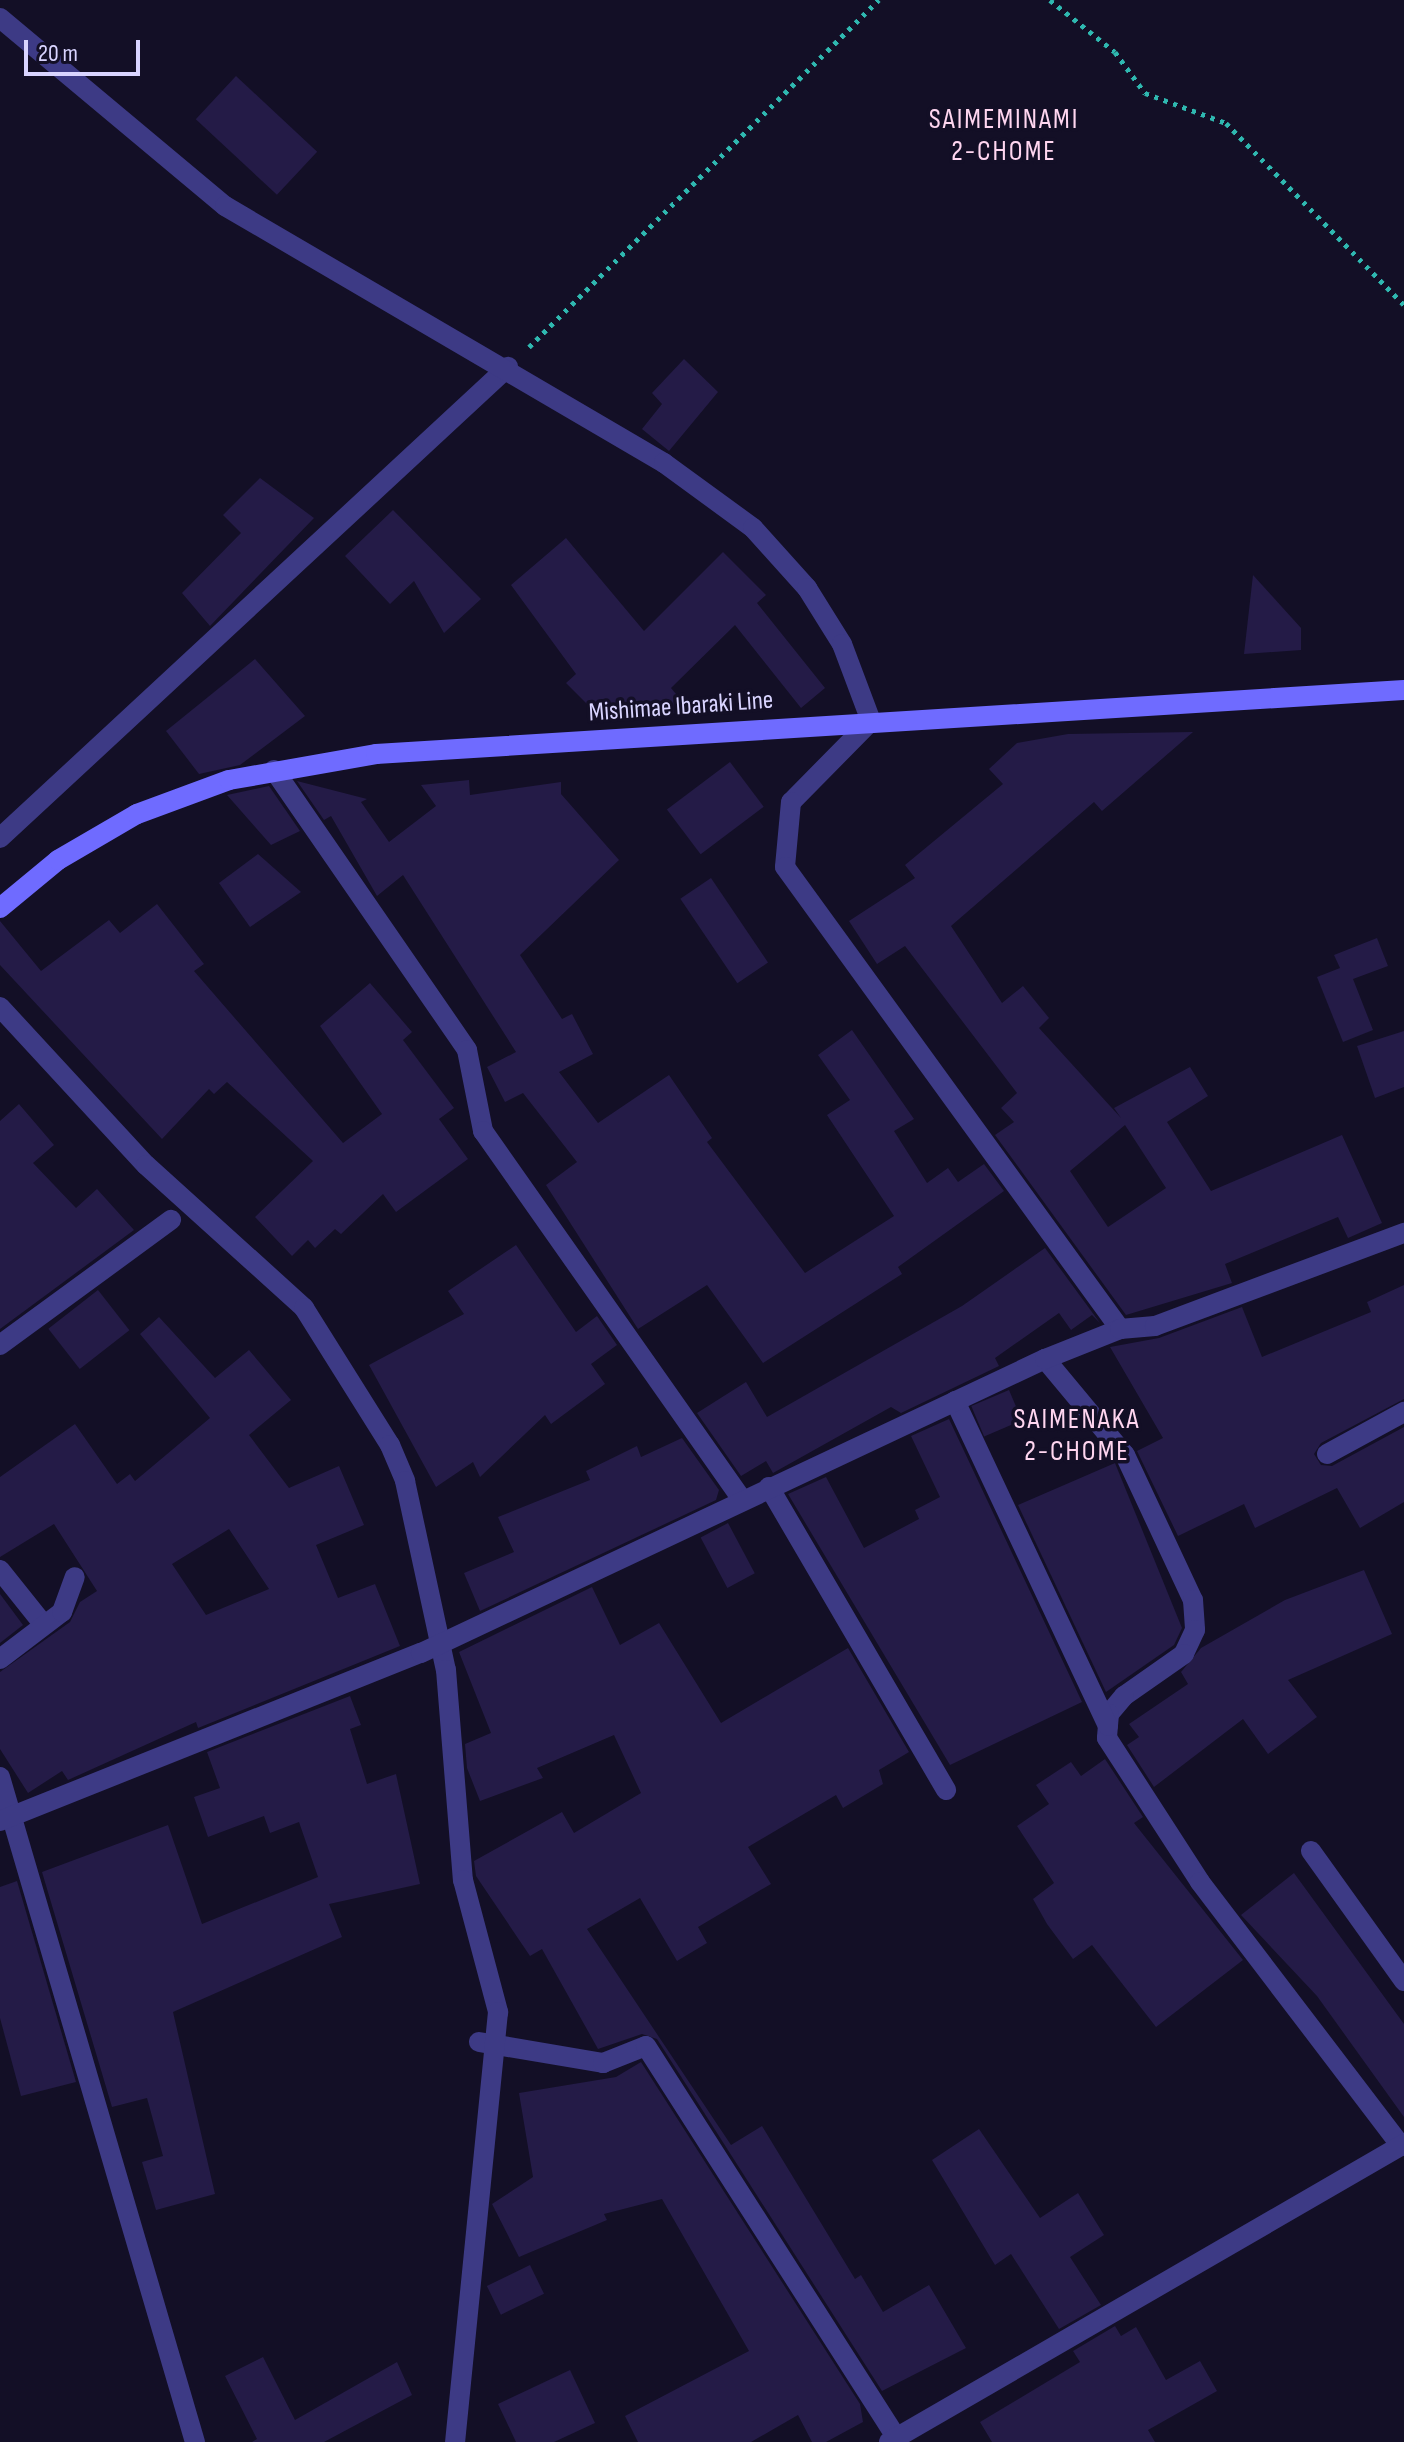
<!DOCTYPE html>
<style>
body{margin:0}
#map{position:relative;width:1404px;height:2442px;overflow:hidden;background:#130f26;font-family:"Sofia Sans Condensed",sans-serif}
div>[style]{position:absolute}
[style*='--x']{left:calc(var(--x)*1px);top:calc(var(--y)*1px);width:calc(var(--w)*1px);rotate:calc(var(--a)*1deg)}
.building>*{inset:0;background:#241b47;transform-origin:0 0}
.path>*{height:5px;margin-top:-2.5px;transform-origin:0;background:repeating-linear-gradient(90deg,#2fb8b0 0 4px,transparent 0 10px)}
.lane>*{height:20px;margin:-10px;padding:0 10px;transform-origin:10px;border-radius:10px;background:#3d3a85}
.street>*{height:20px;margin:-10px;padding:0 10px;transform-origin:10px;border-radius:10px;background:#3d3a85}
.secondary>*{height:20px;margin:-10px;padding:0 10px;transform-origin:10px;border-radius:10px;background:#6f6bff}
span{translate:-50% -50%;white-space:nowrap;text-align:center;line-height:1.15;-webkit-text-stroke:7px #130f26;paint-order:stroke}
.street-label{font-size:26px;color:#d9d4ff}
.neighbourhood-label{font-size:28px;color:#ffd6f0;letter-spacing:2px}
.scale{position:absolute;left:24px;top:40px;width:116px;height:36px;box-sizing:border-box;border:4px solid #d9d4ff;border-top:0;padding-left:10px;font-size:24px;line-height:28px;white-space:nowrap;color:#d9d4ff;-webkit-text-stroke:6px #130f26;paint-order:stroke}
</style>
<div id="map">
<div class="building">
<div style="left:236px;top:76px;width:111px;height:59px;rotate:43deg"></div>
<div style="clip-path:polygon(684px 359px,718px 392px,669px 451px,642px 429px,662px 404px,652px 393px)"></div>
<div style="clip-path:polygon(260px 478px,314px 518px,210px 626px,182px 593px,241px 533px,223px 515px)"></div>
<div style="clip-path:polygon(393px 510px,481px 599px,444px 633px,414px 581px,390px 604px,345px 556px)"></div>
<div style="clip-path:polygon(566px 538px,644px 631px,723px 552px,766px 595px,757px 603px,825px 688px,801px 708px,735px 625px,671px 688px,691px 712px,601px 718px,566px 683px,576px 674px,511px 585px)"></div>
<div style="clip-path:polygon(1253px 575px,1301px 628px,1301px 650px,1244px 654px)"></div>
<div style="clip-path:polygon(255px 659px,305px 716px,240px 765px,199px 774px,166px 731px)"></div>
<div style="clip-path:polygon(evenodd,1193px 732px,1102px 811px,1094px 802px,951px 926px,1002px 1003px,1023px 986px,1049px 1018px,1039px 1028px,1121px 1118px,1114px 1108px,1190px 1067px,1208px 1096px,1167px 1122px,1211px 1191px,1342px 1135px,1382px 1223px,1348px 1238px,1338px 1217px,1225px 1264px,1232px 1283px,1126px 1315px,995px 1135px,1014px 1122px,1001px 1108px,1017px 1093px,905px 946px,877px 964px,849px 921px,915px 878px,905px 865px,1003px 784px,989px 769px,1017px 743px,1068px 734px,1193px 732px,1125px 1125px,1166px 1188px,1108px 1227px,1070px 1171px,1125px 1125px)"></div>
<div style="left:730px;top:762px;width:56px;height:79px;rotate:53deg"></div>
<div style="clip-path:polygon(469px 780px,470px 795px,561px 782px,561px 794px,619px 860px,520px 955px,562px 1019px,572px 1014px,593px 1054px,559px 1072px,598px 1123px,669px 1075px,712px 1138px,707px 1142px,805px 1273px,894px 1216px,827px 1115px,850px 1100px,818px 1055px,852px 1030px,914px 1119px,894px 1131px,927px 1183px,948px 1168px,958px 1182px,984px 1164px,1004px 1191px,898px 1267px,902px 1274px,763px 1363px,707px 1285px,638px 1329px,546px 1185px,577px 1162px,523px 1093px,505px 1102px,487px 1067px,516px 1052px,403px 875px,377px 896px,331px 816px,324px 820px,297px 781px,367px 799px,361px 802px,389px 842px,436px 806px,421px 785px)"></div>
<div style="clip-path:polygon(269px 786px,300px 831px,271px 845px,227px 795px)"></div>
<div style="clip-path:polygon(258px 854px,301px 892px,250px 927px,219px 883px)"></div>
<div style="left:711px;top:878px;width:102px;height:37px;rotate:56deg"></div>
<div style="clip-path:polygon(157px 904px,204px 964px,194px 971px,343px 1143px,382px 1114px,320px 1026px,370px 983px,412px 1032px,403px 1040px,454px 1108px,439px 1119px,468px 1159px,396px 1212px,383px 1194px,341px 1234px,335px 1229px,315px 1248px,308px 1240px,292px 1256px,255px 1217px,313px 1161px,227px 1082px,214px 1094px,209px 1089px,162px 1139px,0 965px,0 921px,41px 971px,109px 920px,120px 933px)"></div>
<div style="clip-path:polygon(1377px 938px,1388px 966px,1353px 979px,1373px 1030px,1343px 1042px,1317px 977px,1340px 968px,1334px 955px)"></div>
<div style="clip-path:polygon(1404px 1031px,1404px 1087px,1375px 1098px,1357px 1046px)"></div>
<div style="clip-path:polygon(19px 1104px,54px 1145px,33px 1163px,76px 1208px,97px 1189px,134px 1230px,0 1329px,0 1121px)"></div>
<div style="clip-path:polygon(516px 1245px,576px 1332px,597px 1316px,617px 1345px,591px 1364px,605px 1384px,551px 1424px,545px 1415px,480px 1477px,473px 1462px,436px 1487px,369px 1365px,464px 1314px,448px 1291px)"></div>
<div style="clip-path:polygon(1045px 1248px,1100px 1323px,1092px 1315px,1071px 1330px,1059px 1313px,995px 1358px,999px 1366px,901px 1413px,891px 1407px,773px 1473px,766px 1461px,741px 1476px,697px 1413px,746px 1382px,767px 1417px,962px 1306px)"></div>
<div style="clip-path:polygon(1404px 1285px,1404px 1399px,1321px 1443px,1314px 1454px,1321px 1465px,1332px 1466px,1404px 1427px,1404px 1502px,1360px 1528px,1337px 1488px,1255px 1528px,1244px 1504px,1178px 1536px,1137px 1451px,1163px 1438px,1110px 1347px,1159px 1338px,1242px 1307px,1262px 1357px,1371px 1312px,1367px 1302px)"></div>
<div style="left:98px;top:1290px;width:51px;height:63px;rotate:52deg"></div>
<div style="clip-path:polygon(evenodd,159px 1317px,215px 1378px,249px 1350px,291px 1400px,249px 1435px,289px 1488px,339px 1466px,364px 1525px,316px 1545px,338px 1598px,375px 1584px,400px 1646px,198px 1728px,196px 1722px,68px 1780px,62px 1771px,28px 1793px,0 1749px,0 1672px,70px 1622px,80px 1602px,97px 1591px,54px 1524px,0 1557px,0 1477px,75px 1424px,117px 1484px,130px 1474px,135px 1481px,210px 1418px,140px 1334px,159px 1317px,229px 1529px,269px 1589px,206px 1615px,172px 1564px,229px 1529px)"></div>
<div style="left:1009px;top:1390px;width:33px;height:41px;rotate:67deg"></div>
<div style="clip-path:polygon(949px 1419px,1082px 1702px,950px 1765px,788px 1494px,826px 1477px,864px 1548px,919px 1519px,915px 1510px,940px 1497px,911px 1436px)"></div>
<div style="clip-path:polygon(682px 1438px,719px 1490px,716px 1500px,480px 1611px,464px 1573px,514px 1552px,498px 1517px,590px 1480px,586px 1471px,637px 1446px,641px 1457px)"></div>
<div style="clip-path:polygon(1115px 1463px,1182px 1628px,1174px 1645px,1106px 1692px,1018px 1505px)"></div>
<div style="left:728px;top:1523px;width:57px;height:31px;rotate:62deg"></div>
<div style="clip-path:polygon(1364px 1570px,1392px 1634px,1288px 1680px,1317px 1717px,1268px 1754px,1243px 1719px,1154px 1787px,1127px 1745px,1139px 1737px,1129px 1724px,1188px 1684px,1181px 1672px,1201px 1648px,1285px 1600px)"></div>
<div style="clip-path:polygon(592px 1587px,620px 1645px,659px 1623px,721px 1723px,848px 1648px,909px 1752px,879px 1770px,883px 1784px,843px 1808px,836px 1795px,748px 1847px,771px 1884px,698px 1927px,707px 1943px,677px 1961px,640px 1898px,587px 1929px,731px 2145px,762px 2126px,855px 2279px,861px 2275px,883px 2312px,929px 2285px,966px 2348px,882px 2391px,657px 2039px,642px 2034px,598px 2049px,542px 1949px,530px 1956px,476px 1876px,474px 1861px,562px 1812px,574px 1833px,641px 1793px,614px 1735px,537px 1768px,543px 1778px,480px 1801px,467px 1768px,465px 1744px,491px 1733px,459px 1652px)"></div>
<div style="clip-path:polygon(0 1594px,23px 1625px,0 1643px)"></div>
<div style="clip-path:polygon(350px 1696px,361px 1725px,350px 1729px,367px 1784px,396px 1774px,420px 1884px,329px 1904px,342px 1937px,173px 2012px,215px 2194px,156px 2210px,142px 2162px,163px 2156px,147px 2098px,112px 2107px,42px 1872px,168px 1825px,202px 1924px,318px 1877px,299px 1822px,270px 1833px,264px 1816px,208px 1837px,194px 1797px,220px 1788px,207px 1752px)"></div>
<div style="clip-path:polygon(1105px 1759px,1143px 1817px,1134px 1823px,1243px 1960px,1156px 2027px,1092px 1945px,1073px 1959px,1047px 1924px,1033px 1899px,1054px 1883px,1017px 1826px,1049px 1804px,1036px 1785px,1071px 1762px,1081px 1776px)"></div>
<div style="clip-path:polygon(1294px 1873px,1404px 2024px,1404px 2117px,1317px 1996px,1241px 1915px)"></div>
<div style="clip-path:polygon(17px 1881px,76px 2082px,21px 2096px,0 2018px,0 1887px)"></div>
<div style="clip-path:polygon(641px 2062px,860px 2404px,863px 2422px,826px 2442px,812px 2442px,798px 2415px,751px 2442px,638px 2442px,625px 2416px,749px 2351px,662px 2199px,604px 2214px,607px 2220px,519px 2257px,492px 2204px,533px 2177px,519px 2093px,616px 2077px)"></div>
<div style="clip-path:polygon(979px 2129px,1040px 2218px,1078px 2193px,1104px 2235px,1070px 2257px,1101px 2305px,1059px 2329px,1011px 2254px,995px 2265px,932px 2160px)"></div>
<div style="left:530px;top:2265px;width:32px;height:48px;rotate:64deg"></div>
<div style="clip-path:polygon(1115px 2326px,1121px 2336px,1136px 2327px,1166px 2380px,1200px 2361px,1217px 2391px,1148px 2430px,1155px 2442px,992px 2442px,980px 2422px,1080px 2362px,1073px 2351px)"></div>
<div style="clip-path:polygon(263px 2357px,295px 2420px,397px 2362px,412px 2395px,324px 2442px,252px 2442px,257px 2439px,225px 2376px)"></div>
<div style="clip-path:polygon(570px 2370px,595px 2423px,554px 2442px,516px 2442px,498px 2404px)"></div>
</div>
<div class="path">
<div style="--x:1050;--y:0;--w:83;--a:38.7"></div>
<div style="--x:1115;--y:52;--w:51;--a:53.8"></div>
<div style="--x:1145;--y:93;--w:86;--a:20.3"></div>
<div style="--x:1226;--y:123;--w:255;--a:45.6"></div>
<div style="--x:529;--y:347;--w:493;--a:-44.8"></div>
</div>
<div class="lane">
<div style="--x:0;--y:838;--w:693;--a:-42.84"></div>
<div style="--x:479;--y:2042;--w:126;--a:9.6"></div>
<div style="--x:603;--y:2063;--w:46;--a:-21.6"></div>
<div style="--x:646;--y:2046;--w:464;--a:57.4"></div>
</div>
<div class="street">
<div style="--x:0;--y:18;--w:293;--a:39.9"></div>
<div style="--x:225;--y:206;--w:509;--a:30.35"></div>
<div style="--x:664;--y:463;--w:110;--a:36.1"></div>
<div style="--x:753;--y:528;--w:81;--a:48"></div>
<div style="--x:807;--y:588;--w:66;--a:58"></div>
<div style="--x:842;--y:644;--w:82;--a:69.4"></div>
<div style="--x:871;--y:721;--w:114;--a:134.6"></div>
<div style="--x:791;--y:802;--w:65;--a:95.3"></div>
<div style="--x:785;--y:867;--w:571;--a:54.05"></div>
<div style="--x:274;--y:770;--w:340;--a:55.4"></div>
<div style="--x:467;--y:1050;--w:83;--a:78.8"></div>
<div style="--x:483;--y:1131;--w:451;--a:54.9"></div>
<div style="--x:0;--y:1007;--w:215;--a:47.3"></div>
<div style="--x:146;--y:1165;--w:213;--a:42.1"></div>
<div style="--x:304;--y:1308;--w:162;--a:57.9"></div>
<div style="--x:390;--y:1445;--w:39;--a:67"></div>
<div style="--x:405;--y:1481;--w:193;--a:77.8"></div>
<div style="--x:446;--y:1670;--w:211;--a:85.4"></div>
<div style="--x:463;--y:1880;--w:137;--a:75.1"></div>
<div style="--x:498;--y:2012;--w:432;--a:95.7"></div>
<div style="--x:0;--y:1345;--w:212;--a:-36.2"></div>
<div style="--x:1045;--y:1359;--w:125;--a:50.2"></div>
<div style="--x:1125;--y:1455;--w:160;--a:64.9"></div>
<div style="--x:1193;--y:1600;--w:30;--a:86"></div>
<div style="--x:1195;--y:1630;--w:26;--a:115"></div>
<div style="--x:1184;--y:1654;--w:73;--a:145"></div>
<div style="--x:1124;--y:1696;--w:23;--a:130"></div>
<div style="--x:1109;--y:1714;--w:24;--a:95"></div>
<div style="--x:1107;--y:1738;--w:171;--a:57.1"></div>
<div style="--x:1200;--y:1882;--w:332;--a:52.7"></div>
<div style="--x:955;--y:1401;--w:359;--a:64.8"></div>
<div style="--x:1327;--y:1454;--w:88;--a:-28.6"></div>
<div style="--x:769;--y:1487;--w:351;--a:59.7"></div>
<div style="--x:0;--y:1570;--w:70;--a:51.3"></div>
<div style="--x:0;--y:1659;--w:78;--a:-37.2"></div>
<div style="--x:62;--y:1612;--w:37;--a:-70"></div>
<div style="--x:0;--y:1777;--w:693;--a:73.66"></div>
<div style="--x:0;--y:1821;--w:453;--a:-21.8"></div>
<div style="--x:421;--y:1653;--w:690;--a:-25.23"></div>
<div style="--x:1045;--y:1359;--w:81;--a:-21.8"></div>
<div style="--x:1120;--y:1329;--w:35;--a:-5"></div>
<div style="--x:1155;--y:1326;--w:266;--a:-20.5"></div>
<div style="--x:1311;--y:1851;--w:160;--a:54.4"></div>
<div style="--x:889;--y:2442;--w:595;--a:-30.06"></div>
</div>
<div class="secondary">
<div style="--x:0;--y:908;--w:75;--a:-39.6"></div>
<div style="--x:58;--y:860;--w:91;--a:-30.2"></div>
<div style="--x:137;--y:814;--w:98;--a:-20.3"></div>
<div style="--x:229;--y:780;--w:149;--a:-10"></div>
<div style="--x:376;--y:754;--w:1030;--a:-3.56"></div>
</div>
<div class="street-label">
<span style="left:681px;top:707px;rotate:-4deg">Mishimae Ibaraki Line</span>
</div>
<div class="neighbourhood-label">
<span style="left:1004px;top:136px">SAIMEMINAMI<br>2-CHOME</span>
<span style="left:1077px;top:1436px">SAIMENAKA<br>2-CHOME</span>
</div>
<div class="scale">20 m</div>
</div>
